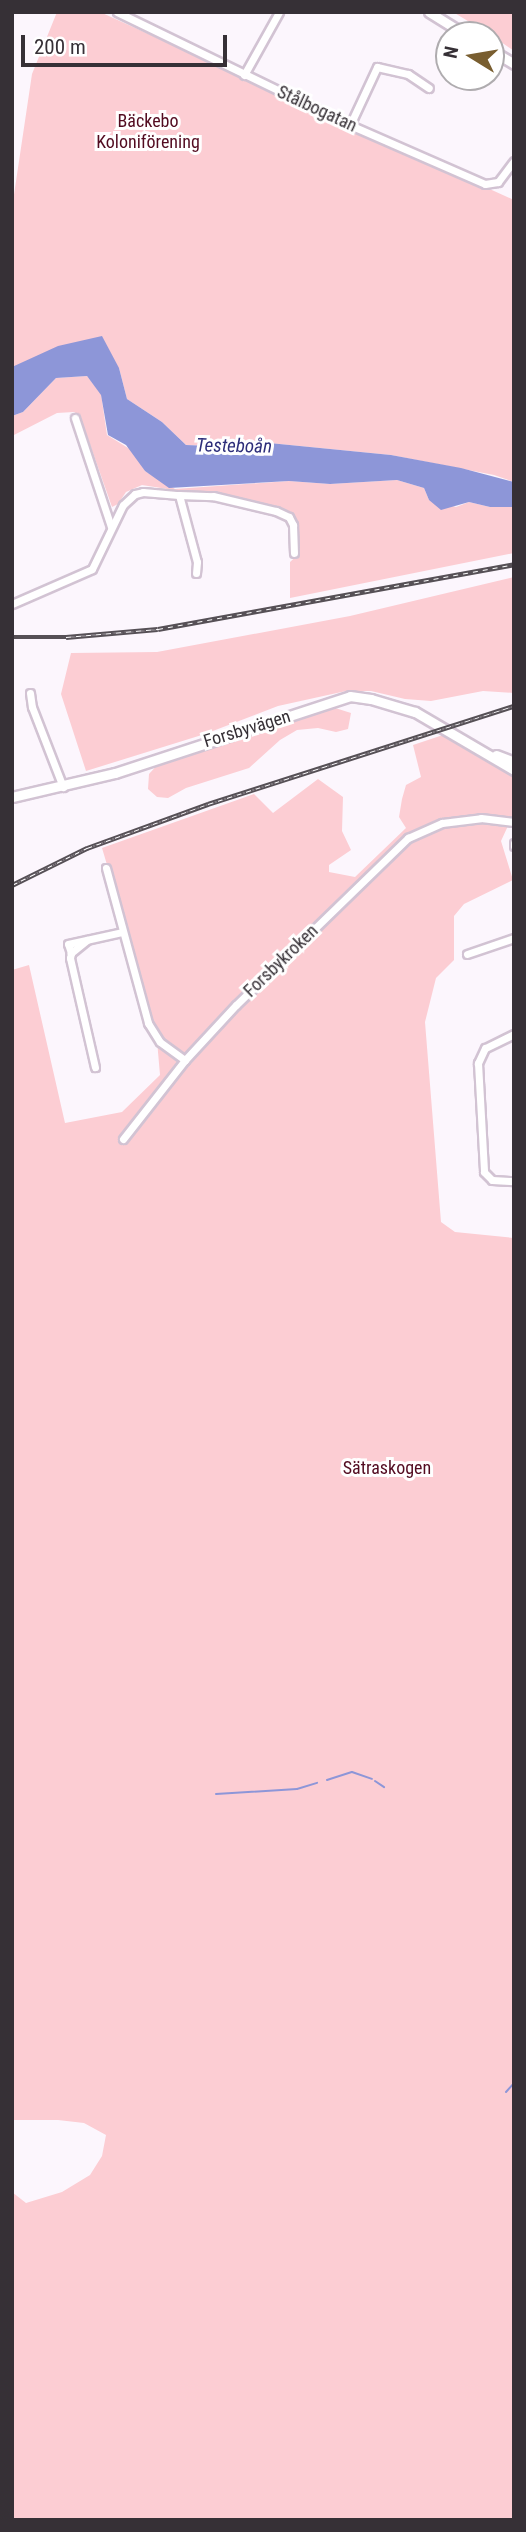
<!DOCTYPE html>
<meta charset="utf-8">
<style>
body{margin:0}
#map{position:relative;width:526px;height:2532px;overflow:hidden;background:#fcf6fd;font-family:"Roboto Condensed",sans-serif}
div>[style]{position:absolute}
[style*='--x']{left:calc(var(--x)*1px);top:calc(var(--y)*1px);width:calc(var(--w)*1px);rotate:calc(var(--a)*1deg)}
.green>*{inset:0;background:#fccdd3}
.water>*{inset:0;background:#8d96d8}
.stream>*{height:2px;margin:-1px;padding:0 1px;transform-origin:1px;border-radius:1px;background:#8d96d8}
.roads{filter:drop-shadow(2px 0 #d2c3d3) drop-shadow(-2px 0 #d2c3d3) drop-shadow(0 2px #d2c3d3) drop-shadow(0 -2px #d2c3d3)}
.minor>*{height:7px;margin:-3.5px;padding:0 3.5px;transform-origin:3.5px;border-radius:3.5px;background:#fff}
.tertiary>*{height:9px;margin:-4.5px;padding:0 4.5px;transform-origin:4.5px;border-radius:4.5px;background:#fff}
.rail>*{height:4.5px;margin-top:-2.25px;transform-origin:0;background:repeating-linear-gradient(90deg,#fff 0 5px,#565056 0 10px);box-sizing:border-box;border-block:2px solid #565056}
span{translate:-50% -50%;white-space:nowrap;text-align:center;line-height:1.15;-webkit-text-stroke:6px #fff;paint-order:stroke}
.street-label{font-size:18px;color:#363036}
.park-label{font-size:18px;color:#520b20}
.water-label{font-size:19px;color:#2d2e7a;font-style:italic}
.frame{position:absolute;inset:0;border:14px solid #363036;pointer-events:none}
.north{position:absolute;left:435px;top:21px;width:70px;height:70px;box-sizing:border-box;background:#fff;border:2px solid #afacaf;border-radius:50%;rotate:281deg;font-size:19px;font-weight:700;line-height:28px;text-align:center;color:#363036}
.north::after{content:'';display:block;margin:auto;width:24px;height:32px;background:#795e30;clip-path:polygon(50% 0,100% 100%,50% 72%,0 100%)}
.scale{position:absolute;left:21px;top:35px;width:206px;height:32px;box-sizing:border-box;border:4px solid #363036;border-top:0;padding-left:9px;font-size:21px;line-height:24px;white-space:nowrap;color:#363036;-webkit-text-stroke:5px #fff;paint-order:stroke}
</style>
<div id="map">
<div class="green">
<div style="clip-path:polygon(57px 12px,100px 12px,514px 200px,514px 482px,494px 475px,391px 455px,228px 439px,211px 446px,186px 445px,162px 422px,127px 399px,119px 368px,12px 367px,12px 208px,32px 74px)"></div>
<div style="clip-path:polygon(453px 12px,514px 12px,514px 51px,491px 35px)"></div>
<div style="clip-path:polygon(87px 376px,101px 394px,107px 435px,133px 451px,145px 471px,175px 489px,289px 481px,330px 484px,397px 480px,424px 488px,429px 500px,456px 507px,469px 502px,490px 507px,514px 507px,514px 553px,290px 598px,290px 562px,300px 553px,297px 524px,291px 512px,275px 506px,142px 485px,126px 492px,118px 504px,112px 507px,80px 416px,74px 412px,57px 413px,12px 436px,12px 416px,23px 412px,56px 378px)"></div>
<div style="clip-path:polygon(514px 577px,514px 693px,483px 691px,431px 701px,405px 699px,371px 691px,346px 691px,278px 706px,205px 734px,86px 771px,61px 694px,71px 653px,157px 652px,350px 616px)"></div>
<div style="clip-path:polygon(332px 707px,351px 713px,348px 729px,336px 732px,318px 728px,297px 730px,280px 740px,249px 768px,186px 788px,168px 798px,157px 797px,148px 789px,149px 774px,160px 762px)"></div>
<div style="clip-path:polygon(443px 735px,480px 758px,514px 774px,514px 813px,501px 841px,513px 880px,464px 904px,454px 916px,454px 960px,436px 978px,425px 1022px,441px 1222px,455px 1232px,514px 1238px,514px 2520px,12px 2520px,12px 2192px,26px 2203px,62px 2192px,90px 2175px,102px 2156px,106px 2135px,84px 2123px,58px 2120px,12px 2120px,12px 970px,29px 965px,65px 1123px,122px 1112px,160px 1075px,156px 1029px,102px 848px,254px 794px,273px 813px,318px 779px,343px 797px,342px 831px,351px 850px,329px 865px,329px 872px,355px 877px,406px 828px,399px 817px,402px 799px,406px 785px,421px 777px,413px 745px)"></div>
</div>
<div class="water">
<div style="clip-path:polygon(102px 336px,119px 368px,127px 399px,162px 422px,186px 445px,211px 446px,228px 439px,391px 455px,461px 468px,514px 482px,514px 507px,490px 507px,469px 502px,441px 510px,429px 500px,424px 488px,397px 480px,330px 484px,289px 481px,169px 488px,145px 471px,126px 445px,108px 435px,101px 395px,87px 376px,56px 378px,23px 412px,12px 416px,12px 367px,58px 346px)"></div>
</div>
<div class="stream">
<div style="--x:327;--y:1780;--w:26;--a:-18"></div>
<div style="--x:352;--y:1772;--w:21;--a:19"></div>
<div style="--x:375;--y:1781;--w:11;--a:34"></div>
<div style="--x:216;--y:1794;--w:81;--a:-3.5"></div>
<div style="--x:297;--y:1789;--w:21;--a:-17"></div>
<div style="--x:506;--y:2092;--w:12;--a:-48"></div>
</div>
<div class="roads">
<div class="minor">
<div style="--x:117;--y:12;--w:259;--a:25.9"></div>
<div style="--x:350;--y:125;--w:147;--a:23.6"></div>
<div style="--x:485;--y:184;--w:13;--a:-9"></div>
<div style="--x:498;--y:182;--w:26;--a:-53"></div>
<div style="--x:244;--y:75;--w:72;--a:-60.9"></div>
<div style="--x:350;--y:125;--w:64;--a:-65"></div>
<div style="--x:377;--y:67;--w:32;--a:13"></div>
<div style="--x:408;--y:74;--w:25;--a:34"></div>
<div style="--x:75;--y:418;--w:115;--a:71.7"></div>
<div style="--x:179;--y:495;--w:34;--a:2"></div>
<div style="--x:213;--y:496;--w:65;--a:13.4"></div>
<div style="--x:276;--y:511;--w:14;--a:25"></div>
<div style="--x:289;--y:517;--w:9;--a:63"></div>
<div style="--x:293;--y:525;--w:28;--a:88"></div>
<div style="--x:12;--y:604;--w:87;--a:-23.6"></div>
<div style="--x:92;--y:569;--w:71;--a:-64.2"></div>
<div style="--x:123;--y:505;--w:16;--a:-43"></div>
<div style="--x:135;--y:494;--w:8;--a:-14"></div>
<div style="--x:143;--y:492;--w:36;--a:5"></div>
<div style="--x:179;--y:495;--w:69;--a:75"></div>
<div style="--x:197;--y:562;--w:11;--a:95"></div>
<div style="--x:30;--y:693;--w:14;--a:82"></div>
<div style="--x:32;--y:707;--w:86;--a:68.8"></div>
<div style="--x:514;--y:843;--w:3;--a:90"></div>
<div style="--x:106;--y:868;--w:161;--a:74.8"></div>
<div style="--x:148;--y:1023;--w:22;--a:58"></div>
<div style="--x:160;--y:1042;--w:31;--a:36"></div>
<div style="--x:185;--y:1060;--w:75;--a:-47.2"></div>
<div style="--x:236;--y:1005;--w:240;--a:-44.2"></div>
<div style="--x:408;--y:838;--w:37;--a:-24"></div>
<div style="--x:442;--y:823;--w:39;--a:-7"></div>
<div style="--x:481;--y:818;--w:33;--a:7"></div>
<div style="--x:87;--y:940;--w:21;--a:141"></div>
<div style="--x:71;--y:953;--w:9;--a:-108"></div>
<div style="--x:68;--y:944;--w:55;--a:-12.5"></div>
<div style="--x:71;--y:953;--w:5;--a:101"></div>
<div style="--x:70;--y:958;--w:112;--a:77.1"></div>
<div style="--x:467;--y:954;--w:50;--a:-18.8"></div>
<div style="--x:514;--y:1034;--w:32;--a:154"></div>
<div style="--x:485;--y:1048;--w:17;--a:115"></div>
<div style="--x:478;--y:1063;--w:109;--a:86.8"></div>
<div style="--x:484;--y:1172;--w:11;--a:45"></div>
<div style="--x:492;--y:1180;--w:22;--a:3"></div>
<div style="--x:123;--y:1139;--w:100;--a:-51.9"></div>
</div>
<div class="tertiary">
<div style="--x:429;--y:12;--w:44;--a:31.9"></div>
<div style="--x:491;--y:50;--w:27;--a:31"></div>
<div style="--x:496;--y:755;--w:19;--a:21"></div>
<div style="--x:12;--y:797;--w:106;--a:-13.1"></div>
<div style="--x:115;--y:773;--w:247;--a:-18.1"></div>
<div style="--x:350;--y:696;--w:21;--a:8"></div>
<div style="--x:371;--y:699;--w:46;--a:16.5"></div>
<div style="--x:415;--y:712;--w:115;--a:30.4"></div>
</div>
</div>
<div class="rail">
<div style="--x:12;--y:637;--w:54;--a:0"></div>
<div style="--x:66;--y:637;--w:92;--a:-5"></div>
<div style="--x:158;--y:629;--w:362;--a:-10.3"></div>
<div style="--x:12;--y:885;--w:84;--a:-26.3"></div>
<div style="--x:87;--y:848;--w:129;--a:-20"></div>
<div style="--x:208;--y:804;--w:321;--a:-17.8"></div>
</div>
<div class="street-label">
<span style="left:317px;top:109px;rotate:25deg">Stålbogatan</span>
<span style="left:247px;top:729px;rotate:-17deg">Forsbyvägen</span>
<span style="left:281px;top:961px;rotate:-44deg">Forsbykroken</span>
</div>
<div class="park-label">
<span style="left:148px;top:132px">Bäckebo<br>Koloniförening</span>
<span style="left:387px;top:1468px">Sätraskogen</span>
</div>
<div class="water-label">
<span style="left:234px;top:446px;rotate:1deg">Testeboån</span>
</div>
<div class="frame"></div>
<div class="north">N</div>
<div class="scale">200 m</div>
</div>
